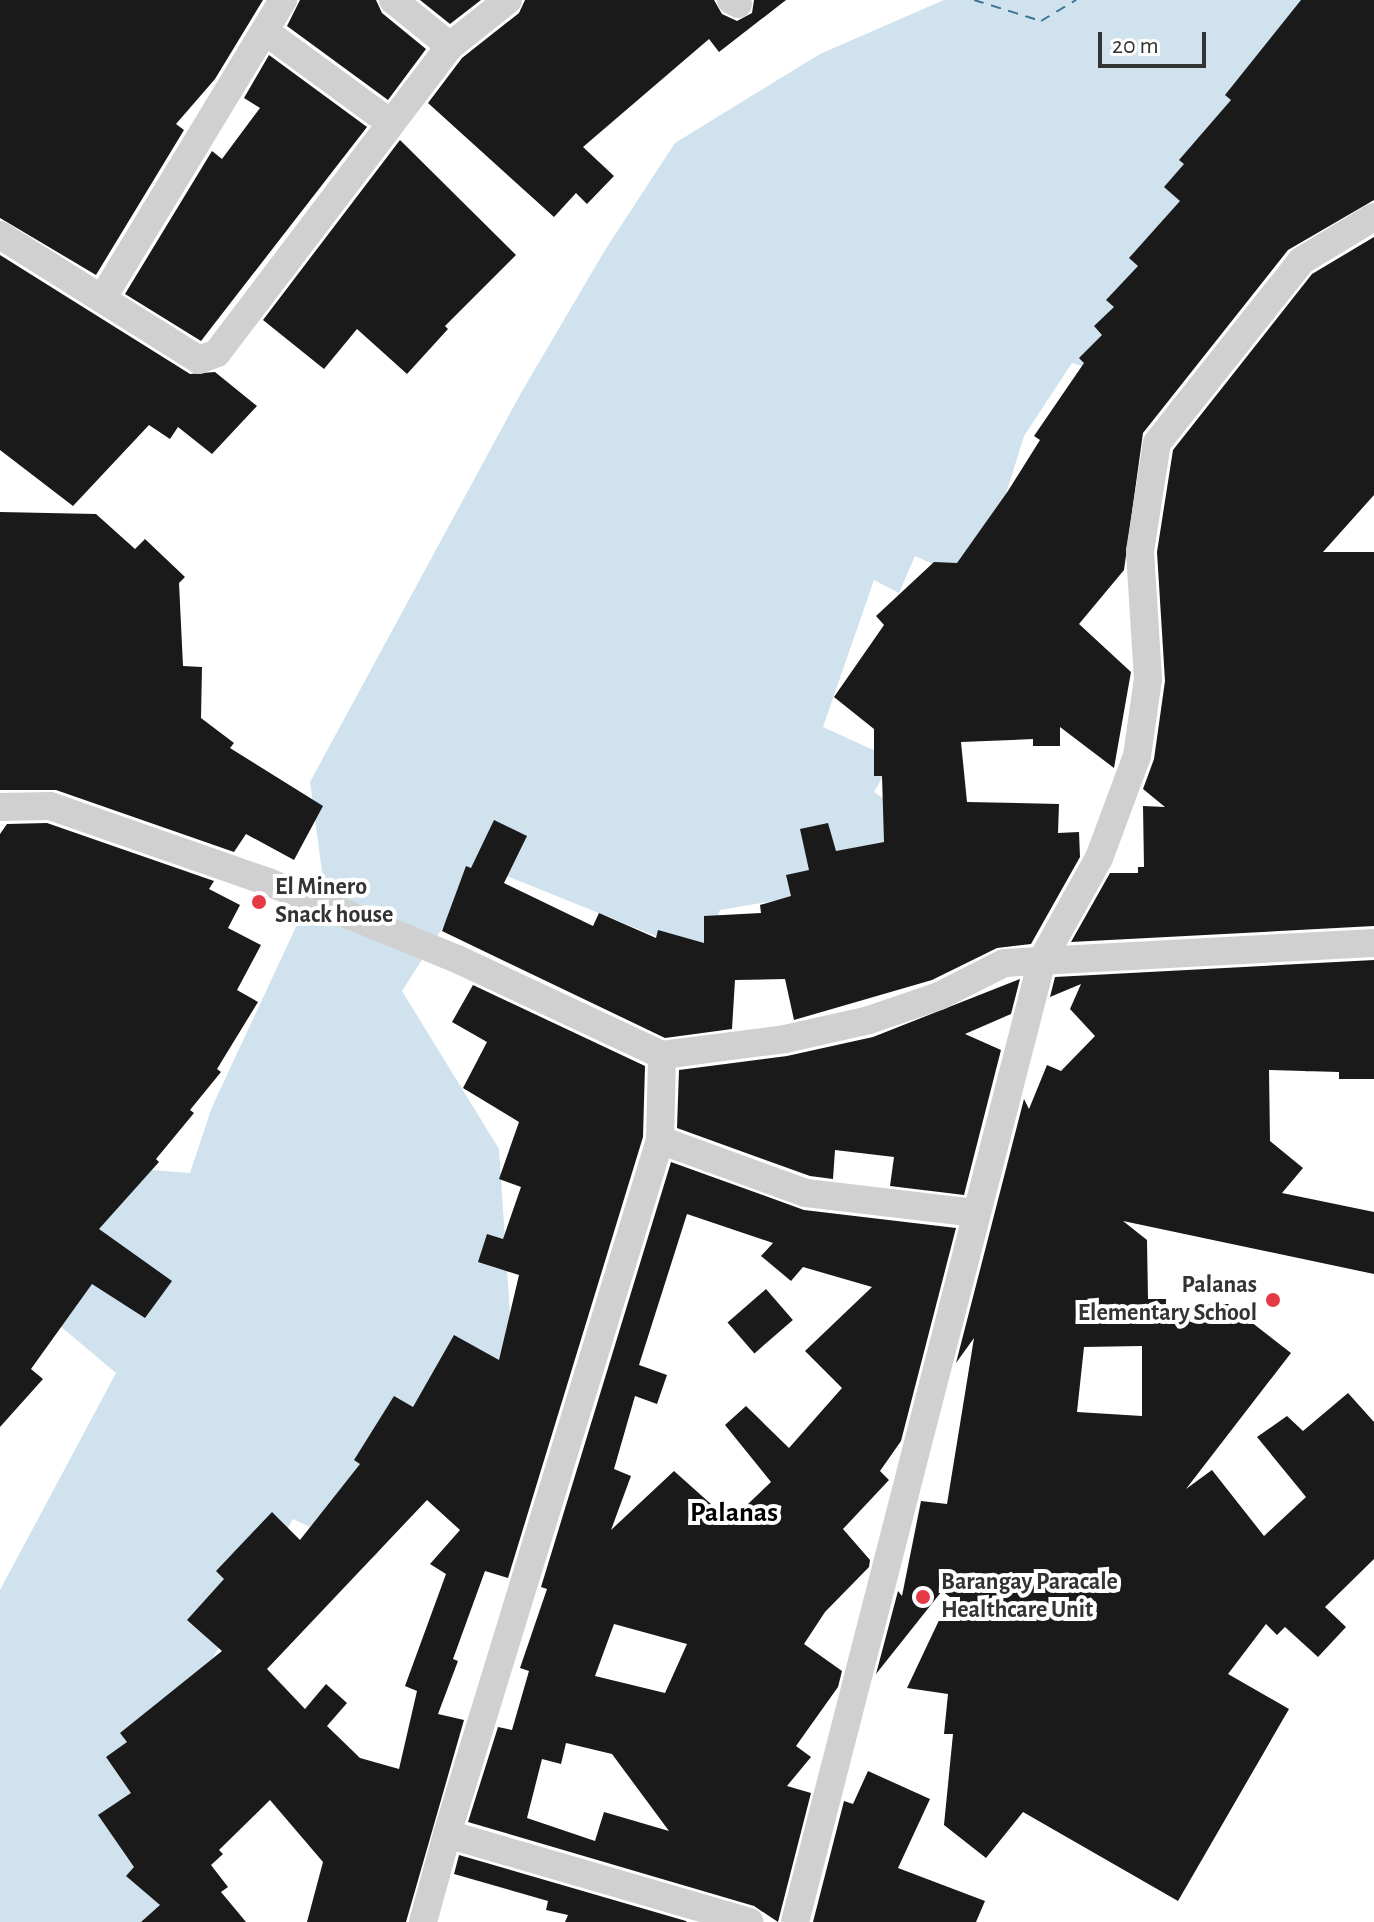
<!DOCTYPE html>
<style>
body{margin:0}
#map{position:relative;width:1374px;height:1922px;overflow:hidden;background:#fff;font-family:"Alegreya Sans",sans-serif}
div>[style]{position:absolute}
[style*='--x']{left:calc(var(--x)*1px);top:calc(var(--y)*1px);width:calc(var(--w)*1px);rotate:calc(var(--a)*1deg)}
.water>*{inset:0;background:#cfe2ee}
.ferry>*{height:2px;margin-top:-1px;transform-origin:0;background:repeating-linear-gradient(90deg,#3f7597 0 10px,transparent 0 18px)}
.building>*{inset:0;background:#1a1a1a;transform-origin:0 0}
.street>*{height:28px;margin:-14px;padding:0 14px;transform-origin:14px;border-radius:14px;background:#d0d0d0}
.dots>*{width:22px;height:22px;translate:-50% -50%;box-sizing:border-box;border:4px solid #fff;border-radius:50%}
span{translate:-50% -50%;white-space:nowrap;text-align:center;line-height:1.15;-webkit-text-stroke:8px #fff;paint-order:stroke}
.poi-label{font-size:24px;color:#333;font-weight:700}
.left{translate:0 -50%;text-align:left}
.right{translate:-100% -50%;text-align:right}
.quarter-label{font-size:28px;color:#000;font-weight:700}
.scale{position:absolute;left:1098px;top:32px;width:108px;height:36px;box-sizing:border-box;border:4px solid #333;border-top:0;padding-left:10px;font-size:24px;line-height:28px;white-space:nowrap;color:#333;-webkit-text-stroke:6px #fff;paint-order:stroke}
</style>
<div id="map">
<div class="water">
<div style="clip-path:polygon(944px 0,1315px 0,1096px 370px,1072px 363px,1024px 436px,978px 584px,915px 556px,899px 593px,874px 580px,823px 727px,893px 759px,874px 792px,981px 866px,720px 910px,703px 955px,482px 866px,402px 991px,499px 1149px,513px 1359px,375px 1557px,293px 1519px,184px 1708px,172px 1922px,0 1922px,0 1590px,116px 1373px,41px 1310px,126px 1168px,190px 1173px,212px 1107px,322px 871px,310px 782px,521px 393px,605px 250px,675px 143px,820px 54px)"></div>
</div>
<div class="ferry">
<div style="--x:974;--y:0;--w:70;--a:17.4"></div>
<div style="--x:1041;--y:21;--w:41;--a:-31"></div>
</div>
<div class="building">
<div style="clip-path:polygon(0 0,263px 0,215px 79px,176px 124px,184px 130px,96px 275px,0 218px)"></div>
<div style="clip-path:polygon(300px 0,376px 0,382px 13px,426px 49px,388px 100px,287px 26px)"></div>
<div style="clip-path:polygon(420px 0,481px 0,450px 24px)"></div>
<div style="clip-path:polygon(525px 0,714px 0,722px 14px,737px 21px,752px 13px,754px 0,786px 0,719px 52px,709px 39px,583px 147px,614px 176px,587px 204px,576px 193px,554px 217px,428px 103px,462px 58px,519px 13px)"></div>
<div style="clip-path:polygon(1301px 0,1374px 0,1374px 200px,1288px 250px,1143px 433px,1124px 570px,1079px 624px,1131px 672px,1114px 768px,1060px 727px,1060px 746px,1033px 746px,1033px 739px,961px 742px,967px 802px,1059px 804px,1058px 833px,1079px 832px,1080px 857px,1031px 944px,997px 948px,932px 980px,794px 1020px,785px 979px,735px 980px,732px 1029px,665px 1038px,442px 931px,466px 866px,471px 868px,494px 820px,527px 836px,504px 883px,593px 926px,599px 913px,656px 938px,658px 930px,704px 943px,704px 916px,761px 913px,760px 905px,791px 896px,786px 875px,809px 870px,800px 829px,828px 823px,836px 851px,884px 842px,882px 776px,874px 776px,874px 729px,834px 697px,884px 625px,876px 616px,934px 562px,957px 563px,1008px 491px,1040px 440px,1034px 436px,1084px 363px,1079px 358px,1102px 335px,1094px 326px,1114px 307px,1106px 300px,1138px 266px,1129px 258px,1180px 201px,1164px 187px,1184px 164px,1179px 160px,1231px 100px,1225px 95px)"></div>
<div style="clip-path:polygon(269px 55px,367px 127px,201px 341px,125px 294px,212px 151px,222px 159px,260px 108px,244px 98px)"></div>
<div style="clip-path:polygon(400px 140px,516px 255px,445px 326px,448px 329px,407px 374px,357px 329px,324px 369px,263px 320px)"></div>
<div style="clip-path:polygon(1374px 237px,1374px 495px,1323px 552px,1374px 552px,1374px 926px,1071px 942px,1110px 873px,1138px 873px,1138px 867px,1144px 867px,1143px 806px,1165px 807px,1143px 789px,1154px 759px,1165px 681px,1157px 552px,1173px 450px,1312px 274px)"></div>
<div style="clip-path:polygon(0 255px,190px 374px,215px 372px,257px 406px,212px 454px,178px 427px,170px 439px,149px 425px,73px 506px,0 450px)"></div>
<div style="clip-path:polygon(0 512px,96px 514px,135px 549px,145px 539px,185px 577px,179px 583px,183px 666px,202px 667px,201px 718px,234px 743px,230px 748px,323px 806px,294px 860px,246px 834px,234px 852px,56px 790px,0 790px)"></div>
<div style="clip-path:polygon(47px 823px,214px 881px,209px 889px,240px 905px,228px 928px,261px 945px,237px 990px,258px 1002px,217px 1069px,221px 1072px,190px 1110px,194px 1113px,156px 1159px,159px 1162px,99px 1229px,172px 1281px,145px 1318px,92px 1284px,31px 1369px,43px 1379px,0 1427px,0 834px,7px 824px)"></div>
<div style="clip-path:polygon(evenodd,1374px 960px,1374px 1079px,1339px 1079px,1339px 1072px,1269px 1070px,1270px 1141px,1303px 1168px,1282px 1193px,1374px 1212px,1374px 1274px,1123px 1221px,1147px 1240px,1148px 1299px,1166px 1299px,1166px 1305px,1228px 1304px,1291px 1353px,1186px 1489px,1212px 1470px,1264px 1536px,1306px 1497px,1257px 1437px,1287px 1416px,1303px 1431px,1348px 1393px,1374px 1422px,1374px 1559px,1325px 1607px,1346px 1627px,1318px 1657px,1285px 1627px,1277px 1635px,1266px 1624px,1228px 1674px,1289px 1709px,1178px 1901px,1023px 1812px,986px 1858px,944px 1825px,953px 1734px,944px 1734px,948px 1694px,907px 1688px,950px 1597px,942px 1591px,876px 1674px,898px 1591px,902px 1596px,921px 1501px,947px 1504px,974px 1338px,956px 1363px,1024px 1099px,1029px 1109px,1047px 1065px,1061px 1071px,1095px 1036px,1070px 1009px,1081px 984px,1050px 997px,1055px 977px,1374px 960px,1142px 1346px,1142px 1416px,1077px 1412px,1084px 1347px,1142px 1346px)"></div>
<div style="clip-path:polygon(1020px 979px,1011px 1014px,965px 1034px,1001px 1050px,964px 1195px,890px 1186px,894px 1157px,835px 1150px,833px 1179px,810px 1176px,677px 1128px,679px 1070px,787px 1056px,873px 1037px)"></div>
<div style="clip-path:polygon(evenodd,473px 985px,645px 1066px,643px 1137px,508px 1578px,485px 1571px,453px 1659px,458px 1661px,438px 1714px,464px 1720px,406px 1922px,307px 1922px,323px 1862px,270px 1800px,219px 1850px,223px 1854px,211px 1865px,228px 1887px,221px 1892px,246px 1922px,141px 1922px,160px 1905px,126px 1876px,134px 1867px,98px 1815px,131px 1793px,106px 1757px,127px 1742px,120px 1733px,222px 1651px,187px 1620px,224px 1579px,216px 1571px,272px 1512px,300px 1540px,360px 1464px,354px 1460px,394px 1396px,413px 1407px,454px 1335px,499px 1360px,519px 1275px,478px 1262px,487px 1234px,503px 1239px,521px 1187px,499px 1179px,519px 1122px,463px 1088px,487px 1042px,452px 1022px,473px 985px,427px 1500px,460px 1530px,430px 1564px,446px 1574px,405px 1686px,417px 1691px,399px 1769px,360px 1758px,327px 1726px,347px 1703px,326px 1684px,305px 1709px,267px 1669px,427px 1500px)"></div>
<div style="clip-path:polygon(evenodd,671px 1162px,804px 1210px,956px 1228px,901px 1441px,880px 1471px,889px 1480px,843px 1529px,870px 1560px,869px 1567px,825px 1612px,804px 1644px,842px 1671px,838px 1687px,796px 1746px,811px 1757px,787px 1786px,811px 1793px,778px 1922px,754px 1906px,468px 1822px,498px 1727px,512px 1730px,529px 1671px,520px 1668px,547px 1589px,541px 1587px,671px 1162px,687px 1214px,773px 1243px,761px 1256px,791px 1281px,803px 1267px,872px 1287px,805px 1351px,842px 1388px,789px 1448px,746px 1406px,725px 1425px,771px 1482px,730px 1521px,674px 1471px,611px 1530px,631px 1476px,614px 1469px,635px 1396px,657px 1404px,667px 1375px,639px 1365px,687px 1214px,671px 1162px,614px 1624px,687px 1644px,665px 1693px,595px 1676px,614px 1624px,671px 1162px,566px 1743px,612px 1754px,669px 1831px,604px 1812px,595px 1841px,527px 1818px,542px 1759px,561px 1764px,566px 1743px)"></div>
<div style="left:766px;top:1289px;width:41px;height:51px;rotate:49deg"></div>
<div style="clip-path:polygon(868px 1771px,930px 1799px,898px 1868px,985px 1901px,976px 1922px,813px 1922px,844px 1801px,853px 1804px)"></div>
<div style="clip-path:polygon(459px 1855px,686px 1921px,687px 1922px,565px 1922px,568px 1915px,546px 1910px,548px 1901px,454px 1874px)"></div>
</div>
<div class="street">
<div style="--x:393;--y:0;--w:73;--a:38.9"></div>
<div style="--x:731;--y:0;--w:8;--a:30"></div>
<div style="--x:266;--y:32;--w:152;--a:36.2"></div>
<div style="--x:0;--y:235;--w:235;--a:32.1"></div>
<div style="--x:199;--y:360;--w:19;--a:-21"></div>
<div style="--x:217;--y:353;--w:385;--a:-52.8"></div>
<div style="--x:450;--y:46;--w:74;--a:-38.4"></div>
<div style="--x:102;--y:299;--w:350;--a:-58.8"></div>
<div style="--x:0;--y:807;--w:50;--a:-1.1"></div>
<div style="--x:50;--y:806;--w:231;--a:19.2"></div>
<div style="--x:268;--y:882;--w:204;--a:22.2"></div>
<div style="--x:457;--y:959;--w:226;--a:25.1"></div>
<div style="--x:662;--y:1055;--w:124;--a:-7.4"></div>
<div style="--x:785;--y:1039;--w:86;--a:-12.7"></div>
<div style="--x:869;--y:1020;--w:74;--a:-18.9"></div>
<div style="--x:939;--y:996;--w:73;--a:-26.9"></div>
<div style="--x:1004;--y:963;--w:371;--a:-3.1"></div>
<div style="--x:662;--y:1055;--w:85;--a:91.3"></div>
<div style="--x:660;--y:1140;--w:155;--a:20"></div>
<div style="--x:806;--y:1193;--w:170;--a:6.7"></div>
<div style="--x:660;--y:1140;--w:726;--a:107.06"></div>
<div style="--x:447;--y:1834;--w:315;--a:16.2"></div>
<div style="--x:423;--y:1922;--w:91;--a:-74.7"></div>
<div style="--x:795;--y:1922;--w:993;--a:-75.6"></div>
<div style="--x:1042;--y:960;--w:117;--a:-60.8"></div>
<div style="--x:1099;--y:858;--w:109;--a:-69.6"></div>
<div style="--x:1137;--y:756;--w:78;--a:-81.9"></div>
<div style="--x:1148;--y:679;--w:128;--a:-93.6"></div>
<div style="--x:1140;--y:551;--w:109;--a:-81.1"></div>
<div style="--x:1157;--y:443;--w:232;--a:-51.6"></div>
<div style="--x:1301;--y:261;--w:85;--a:-31.1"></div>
</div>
<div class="dots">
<div style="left:259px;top:902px;background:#e63946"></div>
<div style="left:1273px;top:1300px;background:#e63946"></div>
<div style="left:923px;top:1597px;background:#e63946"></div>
</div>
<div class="poi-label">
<span class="left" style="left:275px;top:902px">El Minero<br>Snack house</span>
<span class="right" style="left:1257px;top:1300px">Palanas<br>Elementary School</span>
<span class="left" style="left:941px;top:1597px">Barangay Paracale<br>Healthcare Unit</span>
</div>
<div class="quarter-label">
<span style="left:734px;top:1513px">Palanas</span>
</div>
<div class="scale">20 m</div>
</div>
